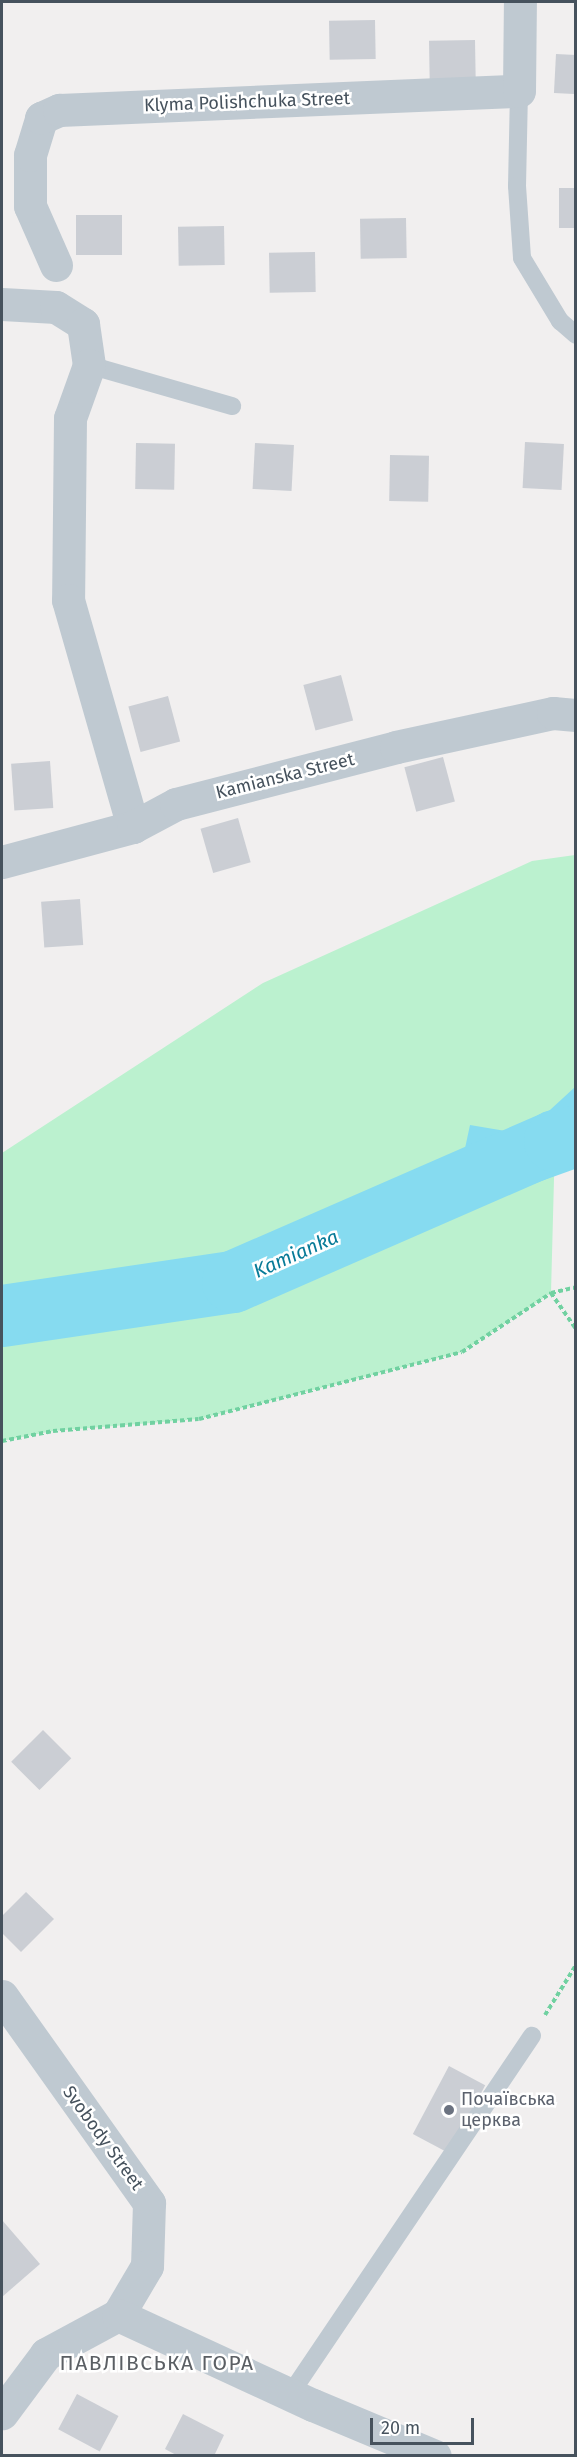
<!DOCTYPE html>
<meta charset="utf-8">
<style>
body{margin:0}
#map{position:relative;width:577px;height:2457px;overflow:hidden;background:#f1efef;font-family:"Fira Sans",sans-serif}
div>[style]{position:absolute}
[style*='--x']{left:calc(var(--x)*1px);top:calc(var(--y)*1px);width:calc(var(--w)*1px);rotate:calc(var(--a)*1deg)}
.green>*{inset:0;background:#bbf1cf}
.water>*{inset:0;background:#86dbf0}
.river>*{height:62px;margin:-31px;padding:0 31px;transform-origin:31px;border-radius:31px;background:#86dbf0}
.building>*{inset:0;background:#cbced4;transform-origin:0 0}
.path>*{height:4px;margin-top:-2px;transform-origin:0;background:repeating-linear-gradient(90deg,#71d1a1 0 4.5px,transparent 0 7.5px)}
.lane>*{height:18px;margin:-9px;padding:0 9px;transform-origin:9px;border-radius:9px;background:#bfc9d1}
.street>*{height:33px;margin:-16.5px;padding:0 16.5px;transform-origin:16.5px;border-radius:16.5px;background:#bfc9d1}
.dots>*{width:16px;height:16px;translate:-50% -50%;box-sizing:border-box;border:3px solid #fff;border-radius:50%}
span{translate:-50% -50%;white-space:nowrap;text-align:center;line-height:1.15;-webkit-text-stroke:5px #fff;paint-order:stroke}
.street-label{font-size:18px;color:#46525d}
.worship-label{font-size:18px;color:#5b616d}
.left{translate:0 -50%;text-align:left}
.water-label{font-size:20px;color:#087b98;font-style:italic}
.quarter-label{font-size:21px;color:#5b5f64;letter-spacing:1.5px}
.frame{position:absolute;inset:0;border:3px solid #46525d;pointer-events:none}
.scale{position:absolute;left:370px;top:2418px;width:104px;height:27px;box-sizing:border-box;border:3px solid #46525d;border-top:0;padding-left:8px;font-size:18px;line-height:21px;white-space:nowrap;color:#46525d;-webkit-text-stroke:4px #fff;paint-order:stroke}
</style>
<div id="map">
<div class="green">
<div style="clip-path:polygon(575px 855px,575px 1137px,555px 1141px,551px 1293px,462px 1352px,199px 1419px,53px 1431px,2px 1441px,2px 1153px,263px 983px,532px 861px)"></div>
</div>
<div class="water">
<div style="clip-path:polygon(575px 1087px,575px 1169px,477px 1204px,461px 1167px,470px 1125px,512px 1132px,538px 1121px)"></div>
</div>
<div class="river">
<div style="--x:2;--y:1316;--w:233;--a:-8.4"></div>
<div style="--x:233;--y:1282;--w:352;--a:-23.6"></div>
<div style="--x:555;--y:1141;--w:21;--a:-11"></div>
</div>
<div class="building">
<div style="left:375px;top:20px;width:39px;height:46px;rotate:89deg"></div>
<div style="left:475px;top:40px;width:39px;height:46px;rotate:89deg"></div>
<div style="left:556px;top:54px;width:20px;height:39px;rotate:3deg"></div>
<div style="left:559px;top:188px;width:17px;height:40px"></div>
<div style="left:76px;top:215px;width:46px;height:40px"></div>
<div style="left:406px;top:218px;width:40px;height:46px;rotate:89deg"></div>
<div style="left:224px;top:226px;width:39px;height:46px;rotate:89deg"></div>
<div style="left:315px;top:252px;width:40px;height:46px;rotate:89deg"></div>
<div style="left:525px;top:442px;width:39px;height:46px;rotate:3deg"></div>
<div style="left:136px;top:443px;width:39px;height:46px;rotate:1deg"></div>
<div style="left:255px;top:443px;width:39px;height:46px;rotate:3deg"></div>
<div style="left:390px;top:455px;width:39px;height:46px;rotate:1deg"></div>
<div style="left:341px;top:675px;width:47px;height:39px;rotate:75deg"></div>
<div style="left:168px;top:696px;width:47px;height:41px;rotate:75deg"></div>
<div style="left:443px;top:757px;width:46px;height:40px;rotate:75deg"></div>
<div style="left:50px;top:761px;width:47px;height:39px;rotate:86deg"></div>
<div style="left:238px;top:818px;width:46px;height:39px;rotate:74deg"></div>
<div style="left:80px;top:899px;width:46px;height:39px;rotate:86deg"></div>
<div style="left:43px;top:1730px;width:40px;height:45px;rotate:45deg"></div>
<div style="clip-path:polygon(26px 1892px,54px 1919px,21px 1952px,2px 1933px,2px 1916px)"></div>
<div style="left:449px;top:2066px;width:41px;height:77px;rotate:28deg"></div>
<div style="clip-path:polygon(2px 2220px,40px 2264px,2px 2297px)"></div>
<div style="left:77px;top:2394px;width:47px;height:40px;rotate:28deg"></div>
<div style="clip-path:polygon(183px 2414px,224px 2435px,214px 2456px,178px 2456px,165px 2449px)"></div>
</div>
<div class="path">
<div style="--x:551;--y:1293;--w:44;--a:55.2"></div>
<div style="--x:2;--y:1441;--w:52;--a:-11.1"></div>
<div style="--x:53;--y:1431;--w:146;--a:-4.7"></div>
<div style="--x:199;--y:1419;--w:271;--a:-14.3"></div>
<div style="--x:462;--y:1352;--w:107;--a:-33.5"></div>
<div style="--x:551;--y:1293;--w:26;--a:-13"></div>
<div style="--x:545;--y:2015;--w:59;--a:-58.2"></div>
</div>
<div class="lane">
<div style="--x:519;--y:91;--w:95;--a:91.2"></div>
<div style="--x:517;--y:186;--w:72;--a:86"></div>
<div style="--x:522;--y:258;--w:74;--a:58.9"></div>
<div style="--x:560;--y:321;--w:21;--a:41"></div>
<div style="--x:89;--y:365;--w:149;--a:16"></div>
<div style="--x:291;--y:2393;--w:431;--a:-56"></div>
</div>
<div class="street">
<div style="--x:56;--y:265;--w:64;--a:-113.8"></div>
<div style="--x:30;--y:206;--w:51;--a:-90"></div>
<div style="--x:30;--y:155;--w:39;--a:-73"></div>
<div style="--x:41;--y:118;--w:20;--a:-24"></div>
<div style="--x:59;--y:110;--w:460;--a:-2.4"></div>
<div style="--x:519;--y:91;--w:89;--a:-89.4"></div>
<div style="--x:2;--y:304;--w:54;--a:3.2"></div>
<div style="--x:56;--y:307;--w:32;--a:32"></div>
<div style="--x:83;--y:324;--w:41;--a:81.7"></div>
<div style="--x:89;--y:365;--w:56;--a:109.7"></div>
<div style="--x:70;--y:418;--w:182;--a:90.6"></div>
<div style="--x:68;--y:600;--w:236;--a:74"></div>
<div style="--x:2;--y:862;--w:136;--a:-15"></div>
<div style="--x:133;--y:827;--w:49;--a:-28.1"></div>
<div style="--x:176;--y:804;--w:227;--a:-14.5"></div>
<div style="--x:396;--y:747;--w:161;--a:-12.2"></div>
<div style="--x:553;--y:713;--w:23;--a:5"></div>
<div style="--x:2;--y:1996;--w:254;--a:54.6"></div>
<div style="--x:149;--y:2203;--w:63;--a:91.8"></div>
<div style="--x:147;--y:2266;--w:57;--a:120.6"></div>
<div style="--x:118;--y:2315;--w:82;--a:151.6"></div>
<div style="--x:46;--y:2354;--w:74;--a:126.7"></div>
<div style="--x:118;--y:2315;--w:215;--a:24.8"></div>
<div style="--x:313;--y:2405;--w:132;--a:22.7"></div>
</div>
<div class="dots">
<div style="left:449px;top:2110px;background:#6b7280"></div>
</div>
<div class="street-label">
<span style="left:247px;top:102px;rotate:-2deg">Klyma Polishchuka Street</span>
<span style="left:285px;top:776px;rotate:-14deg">Kamianska Street</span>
<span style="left:103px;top:2138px;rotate:54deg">Svobody Street</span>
</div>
<div class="worship-label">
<span class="left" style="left:461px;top:2110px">Почаївська<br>церква</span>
</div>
<div class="water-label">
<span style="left:296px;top:1254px;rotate:-24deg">Kamianka</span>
</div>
<div class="quarter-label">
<span style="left:157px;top:2363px">ПАВЛІВСЬКА ГОРА</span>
</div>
<div class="frame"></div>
<div class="scale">20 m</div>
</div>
